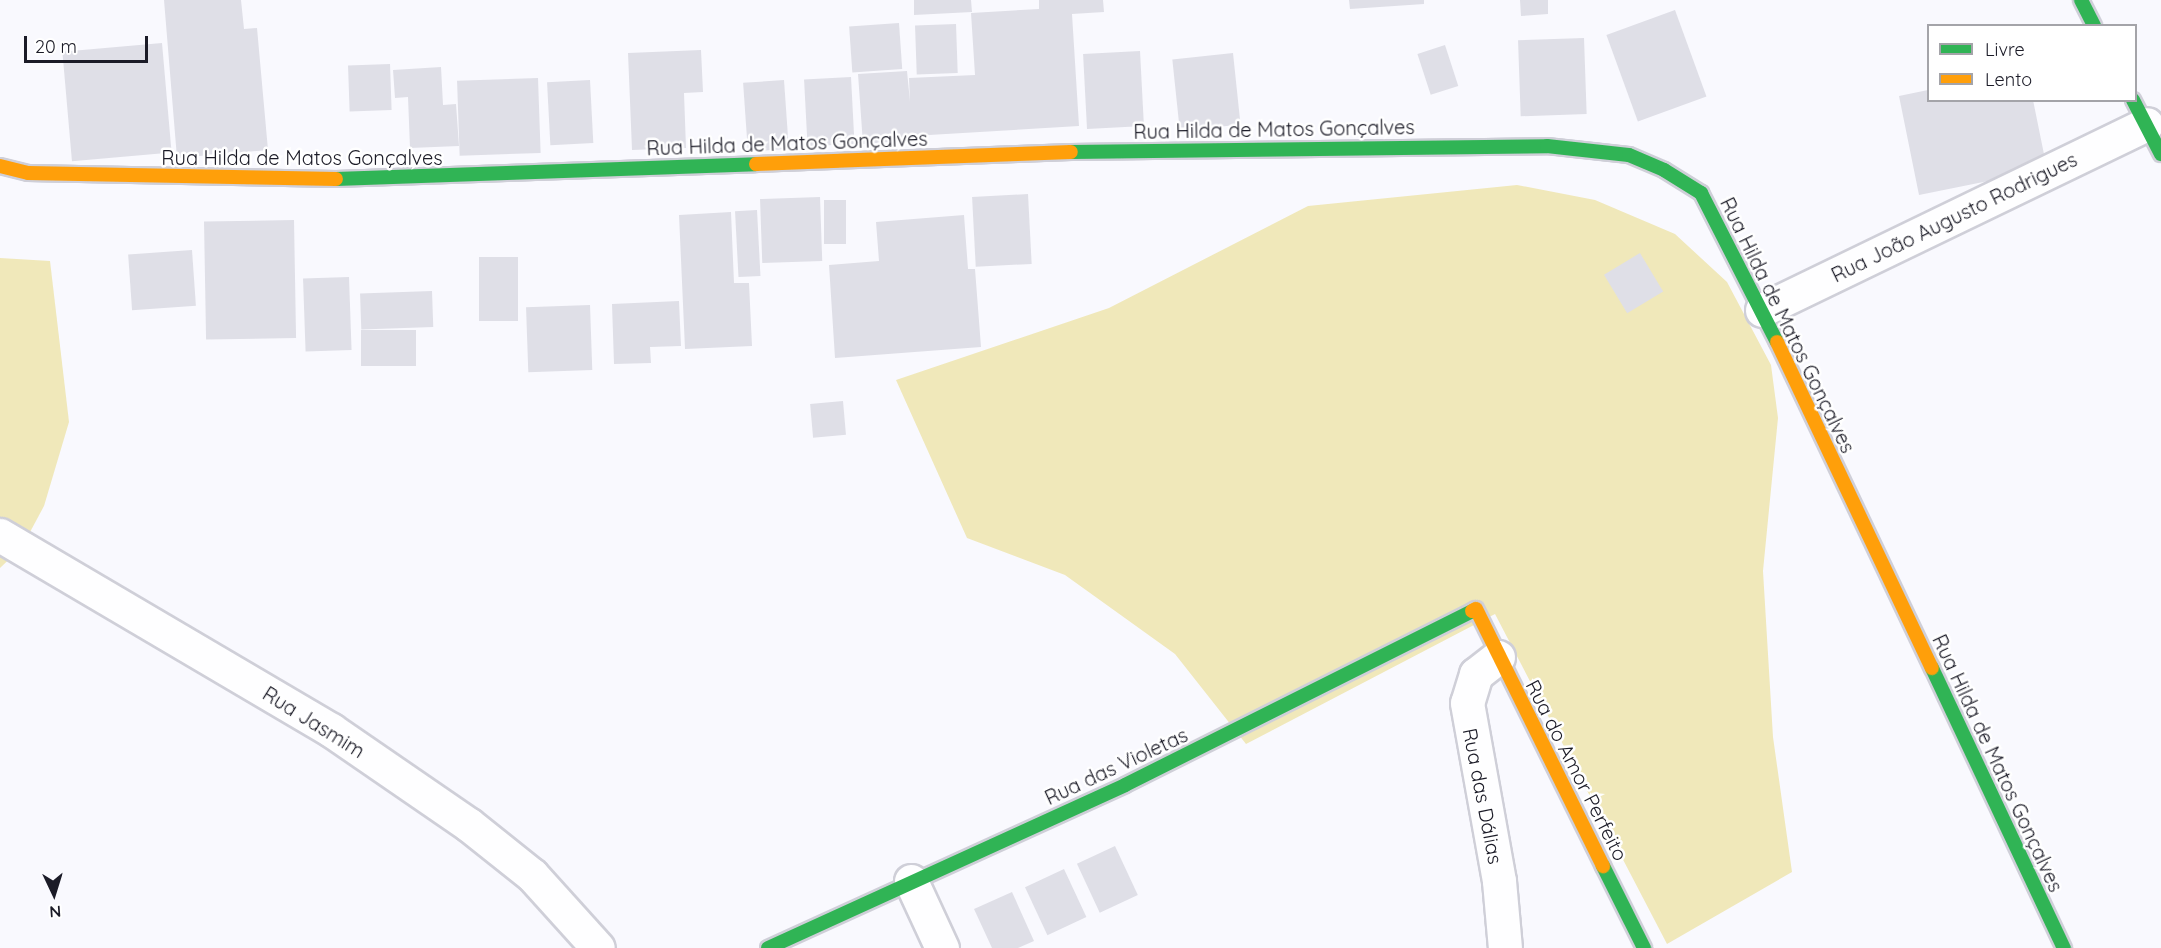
<!DOCTYPE html>
<meta charset="utf-8">
<style>
body{margin:0}
#map{position:relative;width:2161px;height:948px;overflow:hidden;background:#f9f9fe;font-family:Quicksand,sans-serif}
div>[style]{position:absolute}
[style*='--x']{left:calc(var(--x)*1px);top:calc(var(--y)*1px);width:calc(var(--w)*1px);rotate:calc(var(--a)*1deg)}
.green>*{inset:0;background:#f0e8ba}
.building>*{inset:0;background:#dfdfe7;transform-origin:0 0}
.roads{filter:drop-shadow(2px 0 #cfcfd8) drop-shadow(-2px 0 #cfcfd8) drop-shadow(0 2px #cfcfd8) drop-shadow(0 -2px #cfcfd8)}
.street>*{height:33px;margin:-16.5px;padding:0 16.5px;transform-origin:16.5px;border-radius:16.5px;background:#fefeff}
.fast>*{height:14px;margin:-7px;padding:0 7px;transform-origin:7px;border-radius:7px;background:#30b455}
.slow>*{height:14px;margin:-7px;padding:0 7px;transform-origin:7px;border-radius:7px;background:#ff9f0a}
span{translate:-50% -50%;white-space:nowrap;text-align:center;line-height:1.15;-webkit-text-stroke:5px #fff;paint-order:stroke}
.street-label{font-size:20px;color:#1b1b27}
.legend{position:absolute;left:1927px;top:24px;width:210px;height:78px;box-sizing:border-box;background:#fff;border:2px solid #a4a4a9;margin:0;padding:8px 10px;list-style:none;font-size:18px;color:#1b1b27}
.legend li{display:flex;align-items:center;gap:12px;height:30px}
.legend b{width:30px;border:2px solid #a4a4a9}
.north{position:absolute;left:24px;top:864px;width:60px;height:60px;-webkit-text-stroke:4px #fff;paint-order:stroke;rotate:176deg;font-size:16px;font-weight:700;line-height:24px;text-align:center;color:#1b1b27}
.north::after{content:'';display:block;margin:auto;width:21px;height:27px;background:#1b1b27;clip-path:polygon(50% 0,100% 100%,50% 72%,0 100%)}
.scale{position:absolute;left:24px;top:36px;width:124px;height:27px;box-sizing:border-box;border:3px solid #1b1b27;border-top:0;padding-left:8px;font-size:18px;line-height:21px;white-space:nowrap;color:#1b1b27;-webkit-text-stroke:4px #fff;paint-order:stroke}
</style>
<div id="map">
<div class="green">
<div style="clip-path:polygon(1517px 185px,1595px 200px,1675px 234px,1727px 282px,1771px 365px,1778px 418px,1763px 571px,1773px 737px,1792px 872px,1667px 944px,1495px 614px,1246px 744px,1175px 654px,1065px 575px,967px 538px,896px 380px,1109px 308px,1308px 206px)"></div>
<div style="clip-path:polygon(0 258px,50px 261px,69px 422px,44px 506px,22px 547px,0 568px)"></div>
</div>
<div class="building">
<div style="clip-path:polygon(164px 0,241px 0,244px 29px,257px 28px,268px 150px,177px 158px)"></div>
<div style="clip-path:polygon(914px 0,971px 0,972px 12px,914px 15px)"></div>
<div style="clip-path:polygon(1039px 0,1103px 0,1104px 12px,1072px 14px,1079px 126px,912px 136px,912px 140px,863px 144px,858px 74px,907px 71px,910px 102px,909px 78px,975px 75px,971px 13px,1039px 9px)"></div>
<div style="clip-path:polygon(1349px 0,1424px 0,1424px 4px,1350px 9px)"></div>
<div style="clip-path:polygon(1520px 0,1548px 0,1548px 14px,1521px 16px)"></div>
<div style="left:1675px;top:10px;width:92px;height:73px;rotate:70deg"></div>
<div style="left:899px;top:23px;width:46px;height:50px;rotate:86deg"></div>
<div style="left:956px;top:24px;width:49px;height:41px;rotate:88deg"></div>
<div style="left:1584px;top:38px;width:76px;height:66px;rotate:88deg"></div>
<div style="left:162px;top:43px;width:110px;height:100px;rotate:85deg"></div>
<div style="left:1445px;top:45px;width:43px;height:29px;rotate:72deg"></div>
<div style="clip-path:polygon(701px 50px,703px 92px,684px 93px,686px 148px,632px 150px,628px 53px)"></div>
<div style="left:1140px;top:51px;width:75px;height:57px;rotate:87deg"></div>
<div style="left:1233px;top:53px;width:72px;height:61px;rotate:84deg"></div>
<div style="left:390px;top:64px;width:46px;height:42px;rotate:88deg"></div>
<div style="clip-path:polygon(441px 67px,443px 105px,456px 104px,459px 146px,410px 148px,408px 97px,395px 98px,393px 70px)"></div>
<div style="left:851px;top:77px;width:67px;height:47px;rotate:87deg"></div>
<div style="left:538px;top:78px;width:75px;height:81px;rotate:88deg"></div>
<div style="left:590px;top:80px;width:63px;height:43px;rotate:87deg"></div>
<div style="left:784px;top:80px;width:69px;height:41px;rotate:86deg"></div>
<div style="clip-path:polygon(1928px 90px,1928px 100px,2033px 100px,2047px 169px,1919px 195px,1899px 96px)"></div>
<div style="left:1028px;top:194px;width:70px;height:56px;rotate:87deg"></div>
<div style="left:820px;top:197px;width:64px;height:60px;rotate:88deg"></div>
<div style="left:824px;top:200px;width:22px;height:44px"></div>
<div style="left:757px;top:210px;width:66px;height:22px;rotate:87deg"></div>
<div style="clip-path:polygon(731px 212px,734px 283px,749px 283px,752px 346px,685px 349px,679px 215px)"></div>
<div style="clip-path:polygon(964px 215px,968px 269px,975px 269px,981px 347px,835px 358px,829px 265px,879px 261px,876px 222px)"></div>
<div style="left:294px;top:220px;width:118px;height:90px;rotate:89deg"></div>
<div style="left:192px;top:250px;width:56px;height:64px;rotate:86deg"></div>
<div style="left:1640px;top:253px;width:45px;height:42px;rotate:59deg"></div>
<div style="left:518px;top:257px;width:64px;height:39px;rotate:90deg"></div>
<div style="left:349px;top:277px;width:73px;height:46px;rotate:88deg"></div>
<div style="left:432px;top:291px;width:36px;height:72px;rotate:88deg"></div>
<div style="clip-path:polygon(679px 301px,681px 346px,650px 347px,651px 363px,614px 364px,612px 304px)"></div>
<div style="left:590px;top:305px;width:65px;height:64px;rotate:88deg"></div>
<div style="left:416px;top:330px;width:36px;height:55px;rotate:90deg"></div>
<div style="left:843px;top:401px;width:34px;height:33px;rotate:85deg"></div>
<div style="left:1115px;top:846px;width:54px;height:42px;rotate:65deg"></div>
<div style="left:1064px;top:869px;width:53px;height:43px;rotate:65deg"></div>
<div style="clip-path:polygon(1012px 892px,1034px 941px,1018px 948px,992px 948px,974px 909px)"></div>
</div>
<div class="roads">
<div class="street">
<div style="--x:1762;--y:310;--w:427;--a:-25.8"></div>
<div style="--x:0;--y:535;--w:384;--a:30.5"></div>
<div style="--x:331;--y:730;--w:166;--a:34.5"></div>
<div style="--x:468;--y:824;--w:82;--a:38.6"></div>
<div style="--x:532;--y:875;--w:98;--a:47.9"></div>
<div style="--x:1498;--y:657;--w:28;--a:142"></div>
<div style="--x:1476;--y:674;--w:30;--a:107"></div>
<div style="--x:1467;--y:703;--w:181;--a:79.8"></div>
<div style="--x:1499;--y:881;--w:67;--a:84.9"></div>
<div style="--x:911;--y:881;--w:74;--a:65.2"></div>
</div>
<div class="fast">
<div style="--x:2081;--y:0;--w:29;--a:63"></div>
<div style="--x:2133;--y:100;--w:61;--a:62.6"></div>
<div style="--x:1071;--y:152;--w:476;--a:-0.7"></div>
<div style="--x:1547;--y:146;--w:82;--a:6.3"></div>
<div style="--x:1629;--y:155;--w:38;--a:23"></div>
<div style="--x:1664;--y:170;--w:44;--a:31.9"></div>
<div style="--x:1701;--y:193;--w:167;--a:63"></div>
<div style="--x:336;--y:179;--w:420;--a:-2"></div>
<div style="--x:1932;--y:668;--w:310;--a:64.8"></div>
<div style="--x:1603;--y:866;--w:92;--a:63.4"></div>
<div style="--x:768;--y:948;--w:392;--a:-24.5"></div>
<div style="--x:1125;--y:785;--w:388;--a:-26.6"></div>
</div>
<div class="slow">
<div style="--x:756;--y:164;--w:315;--a:-2.2"></div>
<div style="--x:0;--y:166;--w:29;--a:14"></div>
<div style="--x:28;--y:173;--w:308;--a:1.1"></div>
<div style="--x:1777;--y:342;--w:361;--a:64.6"></div>
<div style="--x:1472;--y:611;--w:4;--a:-27"></div>
<div style="--x:1476;--y:609;--w:287;--a:63.7"></div>
</div>
</div>
<div class="street-label">
<span style="left:1274px;top:129px;rotate:-1deg">Rua Hilda de Matos Gonçalves</span>
<span style="left:787px;top:143px;rotate:-2deg">Rua Hilda de Matos Gonçalves</span>
<span style="left:302px;top:157px">Rua Hilda de Matos Gonçalves</span>
<span style="left:1954px;top:217px;rotate:-26deg">Rua João Augusto Rodrigues</span>
<span style="left:1788px;top:325px;rotate:64deg">Rua Hilda de Matos Gonçalves</span>
<span style="left:314px;top:722px;rotate:32deg">Rua Jasmim</span>
<span style="left:1998px;top:763px;rotate:65deg">Rua Hilda de Matos Gonçalves</span>
<span style="left:1116px;top:766px;rotate:-25deg">Rua das Violetas</span>
<span style="left:1577px;top:770px;rotate:63deg">Rua do Amor Perfeito</span>
<span style="left:1483px;top:796px;rotate:79deg">Rua das Dálias</span>
</div>
<ul class="legend">
<li><b style="height:8px;background:#30b455"></b>Livre</li>
<li><b style="height:8px;background:#ff9f0a"></b>Lento</li>
</ul>
<div class="north">N</div>
<div class="scale">20 m</div>
</div>
